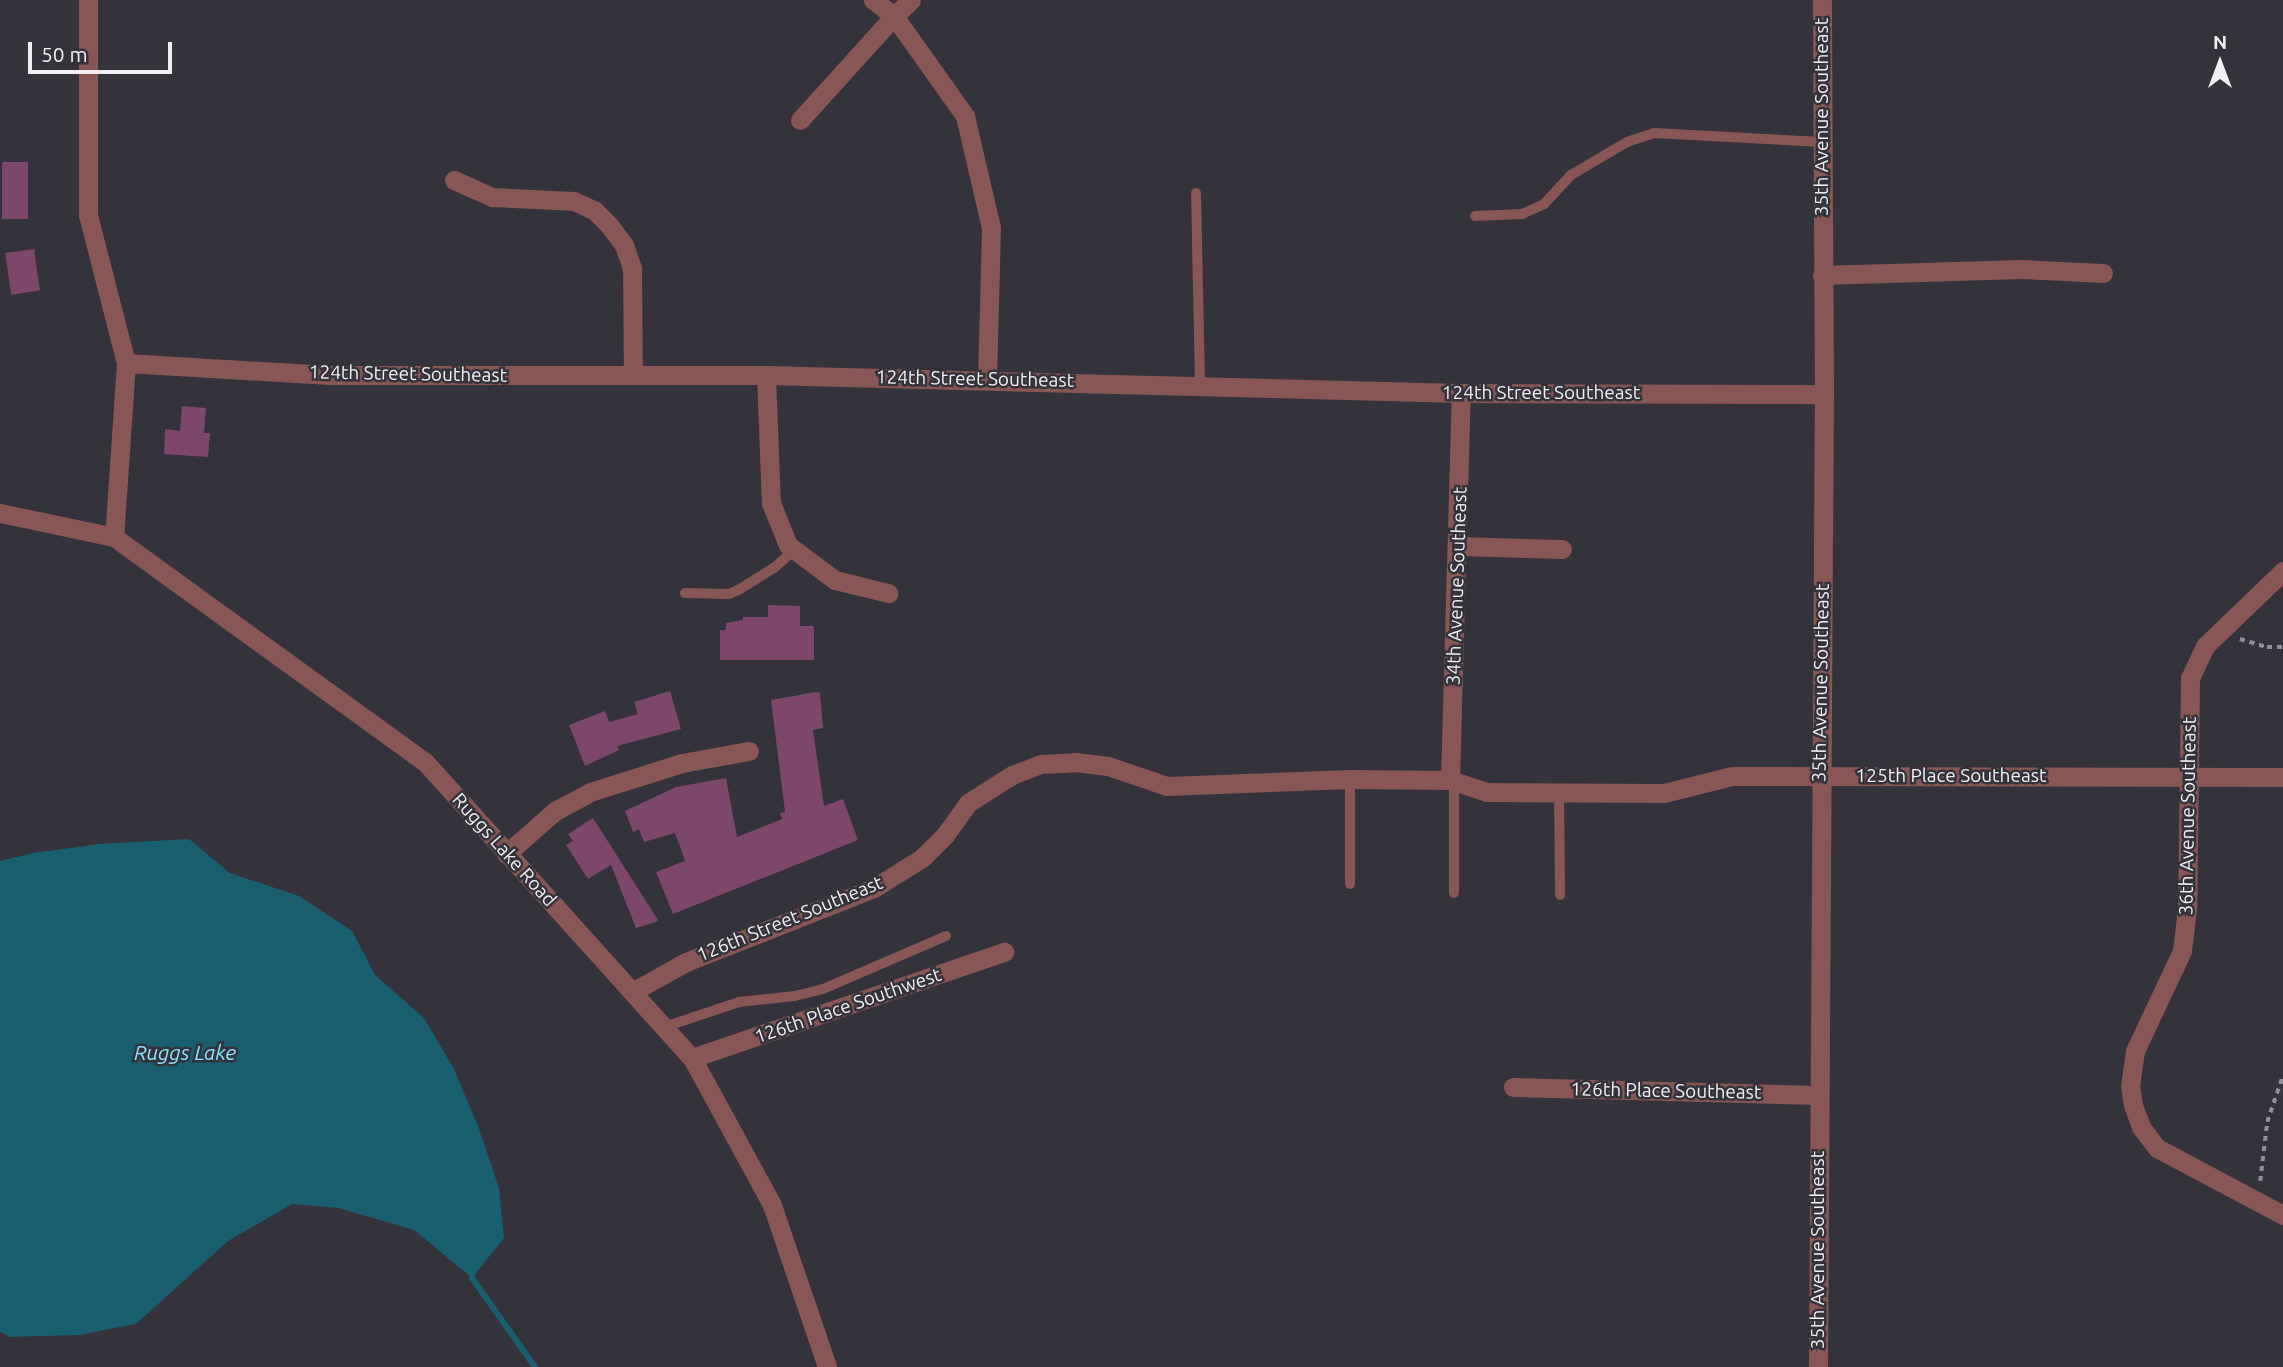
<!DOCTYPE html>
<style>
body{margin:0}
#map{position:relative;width:2283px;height:1367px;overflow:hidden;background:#34323a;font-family:Ubuntu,sans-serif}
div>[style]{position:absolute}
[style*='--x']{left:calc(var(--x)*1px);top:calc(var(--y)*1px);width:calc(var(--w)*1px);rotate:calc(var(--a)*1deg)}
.water>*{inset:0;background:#1a5f6e}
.stream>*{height:6px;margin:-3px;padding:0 3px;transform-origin:3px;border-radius:3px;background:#1a5f6e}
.building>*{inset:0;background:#7d476a;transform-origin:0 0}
.path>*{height:3.5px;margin-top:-1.75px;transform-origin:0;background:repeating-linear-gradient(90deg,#929097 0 5px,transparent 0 10px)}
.service>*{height:10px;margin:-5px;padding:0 5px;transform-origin:5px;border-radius:5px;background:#885755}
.minor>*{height:19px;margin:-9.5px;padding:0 9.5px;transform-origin:9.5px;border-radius:9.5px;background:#885755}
.tertiary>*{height:19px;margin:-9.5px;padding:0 9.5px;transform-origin:9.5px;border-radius:9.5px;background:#885755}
span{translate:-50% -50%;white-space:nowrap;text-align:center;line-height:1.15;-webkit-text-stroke:5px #34323a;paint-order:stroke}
.street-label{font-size:19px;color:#f1eff4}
.water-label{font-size:21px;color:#88e5fd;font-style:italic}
.north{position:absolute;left:2185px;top:28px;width:70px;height:70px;-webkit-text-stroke:5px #34323a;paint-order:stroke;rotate:0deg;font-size:19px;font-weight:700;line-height:28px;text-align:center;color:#f1eff4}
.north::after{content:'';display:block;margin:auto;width:24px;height:32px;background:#f1eff4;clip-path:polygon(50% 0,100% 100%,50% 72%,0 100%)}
.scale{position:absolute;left:28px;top:42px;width:144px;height:32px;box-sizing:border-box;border:4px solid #f1eff4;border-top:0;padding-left:9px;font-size:21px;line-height:24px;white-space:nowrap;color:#f1eff4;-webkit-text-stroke:5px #34323a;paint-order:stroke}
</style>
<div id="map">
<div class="water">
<div style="clip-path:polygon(189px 839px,230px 873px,299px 896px,352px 931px,375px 975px,424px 1018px,454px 1069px,478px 1126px,499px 1188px,504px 1238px,472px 1278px,414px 1230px,338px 1208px,292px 1204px,228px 1241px,136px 1324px,79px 1335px,10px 1337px,0 1332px,0 861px,33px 853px,99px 844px)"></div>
</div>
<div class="stream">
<div style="--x:472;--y:1278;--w:109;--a:54.7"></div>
</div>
<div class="building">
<div style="left:2px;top:162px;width:26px;height:57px"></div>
<div style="left:34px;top:249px;width:42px;height:29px;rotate:82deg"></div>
<div style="clip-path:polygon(182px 406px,206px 408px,204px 433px,210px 433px,208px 457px,164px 454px,165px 429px,180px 431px)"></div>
<div style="clip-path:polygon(768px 605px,800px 606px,800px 626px,814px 626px,814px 660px,720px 660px,720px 630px,726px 630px,726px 623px,743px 620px,743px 617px,768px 617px)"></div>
<div style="clip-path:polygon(670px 691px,681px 729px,617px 746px,619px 750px,585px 766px,569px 725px,605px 711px,609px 722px,638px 714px,634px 702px)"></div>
<div style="clip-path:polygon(816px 692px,820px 693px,823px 728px,813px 730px,824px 806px,843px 799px,858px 840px,673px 914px,656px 872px,685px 861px,675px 833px,644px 842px,639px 829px,633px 832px,625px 811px,676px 787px,726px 778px,737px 837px,782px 819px,780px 813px,785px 812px,771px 700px)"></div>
<div style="clip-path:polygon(593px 818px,658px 920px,656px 922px,636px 928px,611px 865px,588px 879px,566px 845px,573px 841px,568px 834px)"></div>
</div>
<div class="path">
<div style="--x:2240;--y:639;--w:28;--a:17"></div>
<div style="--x:2267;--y:647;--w:16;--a:0"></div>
<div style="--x:2260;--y:1181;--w:59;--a:-83.2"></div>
<div style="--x:2267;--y:1122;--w:50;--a:-71.2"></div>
</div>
<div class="service">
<div style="--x:1196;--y:193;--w:192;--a:88.8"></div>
<div style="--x:1475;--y:216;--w:47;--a:-2.4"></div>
<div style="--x:1522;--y:214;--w:24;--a:-24"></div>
<div style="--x:1544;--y:204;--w:40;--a:-47"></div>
<div style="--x:1571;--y:175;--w:65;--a:-30.5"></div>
<div style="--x:1627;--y:142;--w:28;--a:-18"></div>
<div style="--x:1654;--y:133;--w:168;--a:3.1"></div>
<div style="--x:685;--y:593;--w:44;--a:1.3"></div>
<div style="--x:729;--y:594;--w:12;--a:-24"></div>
<div style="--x:740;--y:589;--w:40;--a:-32"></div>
<div style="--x:774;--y:568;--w:27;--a:-42"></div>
<div style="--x:1559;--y:792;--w:103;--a:89.4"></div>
<div style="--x:1350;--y:884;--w:105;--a:-90"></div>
<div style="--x:1454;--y:893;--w:112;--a:-90"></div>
<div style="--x:664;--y:1027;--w:79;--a:-18.4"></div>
<div style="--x:739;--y:1002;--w:56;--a:-6.1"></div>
<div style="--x:795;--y:996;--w:29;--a:-14"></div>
<div style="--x:823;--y:989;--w:134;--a:-23.3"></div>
</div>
<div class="minor">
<div style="--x:88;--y:0;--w:215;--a:90"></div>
<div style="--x:88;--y:215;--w:153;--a:75.6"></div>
<div style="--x:126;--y:363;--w:174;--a:93.9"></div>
<div style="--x:873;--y:0;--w:26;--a:37"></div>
<div style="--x:894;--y:16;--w:23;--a:-43"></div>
<div style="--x:800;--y:120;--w:140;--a:-47.9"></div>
<div style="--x:894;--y:16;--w:123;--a:54.6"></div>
<div style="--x:965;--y:116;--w:115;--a:76.9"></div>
<div style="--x:991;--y:228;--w:151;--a:91.5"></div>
<div style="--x:454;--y:180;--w:42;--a:24.1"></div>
<div style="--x:492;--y:197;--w:82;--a:2.8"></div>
<div style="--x:574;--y:201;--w:23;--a:25"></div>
<div style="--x:595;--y:211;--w:20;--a:45"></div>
<div style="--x:609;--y:225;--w:25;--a:53"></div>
<div style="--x:624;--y:245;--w:24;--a:71"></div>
<div style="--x:632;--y:268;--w:107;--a:89.5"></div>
<div style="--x:1822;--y:275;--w:199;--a:-1.7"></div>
<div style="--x:2021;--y:269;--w:82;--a:2.8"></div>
<div style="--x:126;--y:363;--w:204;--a:3.4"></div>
<div style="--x:330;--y:375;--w:436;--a:0"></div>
<div style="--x:766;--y:375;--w:695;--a:1.48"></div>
<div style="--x:1461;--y:393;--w:363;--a:0.2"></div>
<div style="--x:766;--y:375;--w:128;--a:87.8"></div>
<div style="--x:771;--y:503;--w:45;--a:68"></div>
<div style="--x:788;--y:545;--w:59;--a:36.7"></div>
<div style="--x:835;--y:580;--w:55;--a:13.8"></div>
<div style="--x:0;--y:513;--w:116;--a:11.9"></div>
<div style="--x:114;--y:537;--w:385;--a:35.9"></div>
<div style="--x:426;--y:763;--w:397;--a:48"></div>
<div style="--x:692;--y:1058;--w:167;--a:61.4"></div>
<div style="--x:772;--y:1205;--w:171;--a:71.2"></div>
<div style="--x:1459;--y:546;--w:103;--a:1.7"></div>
<div style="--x:2283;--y:571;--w:108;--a:136.1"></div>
<div style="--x:2205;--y:646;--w:35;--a:115"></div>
<div style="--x:2190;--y:678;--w:230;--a:90.7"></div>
<div style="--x:2187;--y:908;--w:43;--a:96.6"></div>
<div style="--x:2182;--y:951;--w:110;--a:115.2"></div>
<div style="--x:2135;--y:1051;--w:35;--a:98"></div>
<div style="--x:2130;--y:1086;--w:19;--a:81"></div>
<div style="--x:2133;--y:1105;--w:23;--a:70"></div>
<div style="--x:2141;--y:1127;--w:26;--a:53"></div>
<div style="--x:2157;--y:1148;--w:143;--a:28"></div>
<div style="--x:1450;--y:780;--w:387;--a:-88.4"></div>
<div style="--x:506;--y:854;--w:65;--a:-41.3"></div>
<div style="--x:555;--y:811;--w:40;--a:-28"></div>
<div style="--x:590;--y:792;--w:96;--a:-17.5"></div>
<div style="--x:682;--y:763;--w:68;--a:-10.2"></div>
<div style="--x:632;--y:992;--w:62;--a:-29.1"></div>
<div style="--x:686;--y:962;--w:202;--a:-21.5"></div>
<div style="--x:874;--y:888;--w:57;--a:-32"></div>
<div style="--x:922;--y:858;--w:33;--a:-45"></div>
<div style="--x:945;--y:835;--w:39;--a:-54"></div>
<div style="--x:968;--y:803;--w:52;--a:-32.5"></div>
<div style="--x:1012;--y:775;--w:31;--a:-21"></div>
<div style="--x:1041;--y:764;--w:34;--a:-3"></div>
<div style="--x:1075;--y:762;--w:33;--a:7"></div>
<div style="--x:1108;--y:766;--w:62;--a:18.7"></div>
<div style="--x:1167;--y:786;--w:183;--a:-2.2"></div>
<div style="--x:1350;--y:779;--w:100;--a:0.6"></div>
<div style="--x:1450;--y:780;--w:38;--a:18"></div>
<div style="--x:1486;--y:792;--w:178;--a:0.3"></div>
<div style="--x:1664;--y:793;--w:70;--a:-14"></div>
<div style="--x:1732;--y:776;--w:551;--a:0.1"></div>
<div style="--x:692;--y:1058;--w:330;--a:-18.8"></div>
<div style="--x:1513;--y:1087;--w:306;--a:1.5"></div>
</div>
<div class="tertiary">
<div style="--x:1818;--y:1367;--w:973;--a:-89.65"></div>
<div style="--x:1824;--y:394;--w:394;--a:-90.3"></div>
</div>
<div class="street-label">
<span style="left:1822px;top:117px;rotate:-90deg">35th Avenue Southeast</span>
<span style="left:408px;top:374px;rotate:1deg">124th Street Southeast</span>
<span style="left:975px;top:379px;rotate:1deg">124th Street Southeast</span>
<span style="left:1541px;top:393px">124th Street Southeast</span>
<span style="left:1457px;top:586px;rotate:-88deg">34th Avenue Southeast</span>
<span style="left:1821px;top:683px;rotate:-89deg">35th Avenue Southeast</span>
<span style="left:1951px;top:776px">125th Place Southeast</span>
<span style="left:2188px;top:816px;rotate:-89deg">36th Avenue Southeast</span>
<span style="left:504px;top:850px;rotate:48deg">Ruggs Lake Road</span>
<span style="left:790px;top:919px;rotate:-22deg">126th Street Southeast</span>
<span style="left:848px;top:1006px;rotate:-19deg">126th Place Southwest</span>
<span style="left:1666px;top:1091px;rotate:1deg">126th Place Southeast</span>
<span style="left:1818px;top:1250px;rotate:-90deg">35th Avenue Southeast</span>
</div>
<div class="water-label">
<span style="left:185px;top:1052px">Ruggs Lake</span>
</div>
<div class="north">N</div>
<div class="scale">50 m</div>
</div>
